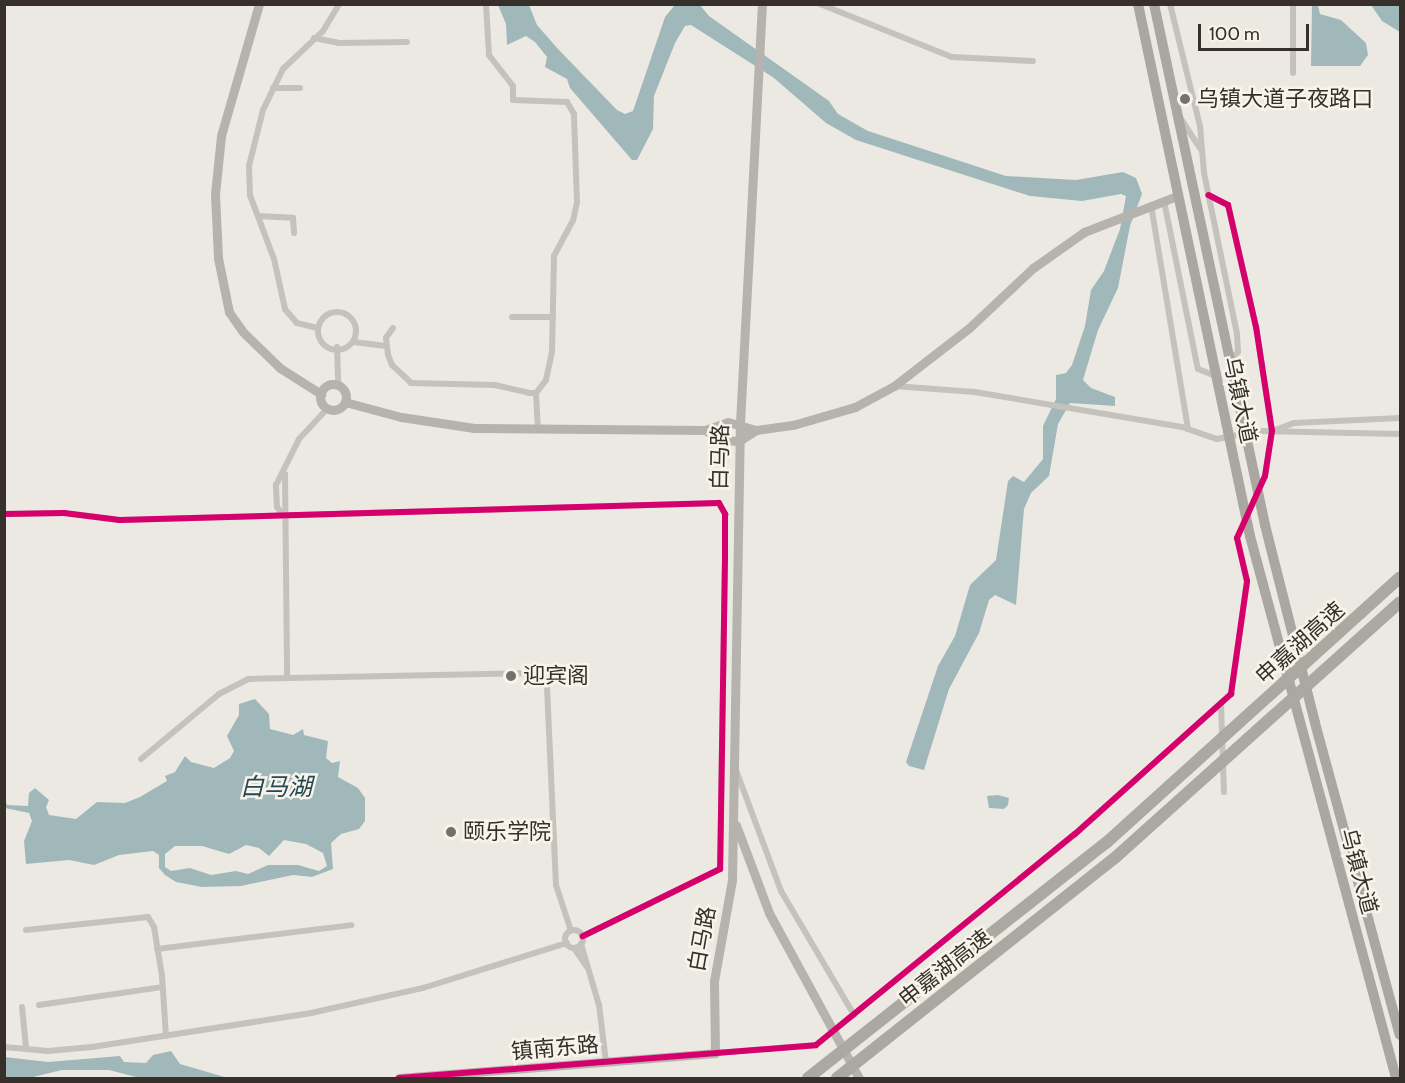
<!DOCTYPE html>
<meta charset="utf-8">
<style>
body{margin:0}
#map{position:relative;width:1405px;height:1083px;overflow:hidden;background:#ece9e3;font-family:Cabin,"Noto Sans SC",sans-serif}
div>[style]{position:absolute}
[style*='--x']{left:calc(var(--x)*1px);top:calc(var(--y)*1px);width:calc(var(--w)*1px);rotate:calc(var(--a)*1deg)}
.water>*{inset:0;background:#a1b8bb}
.street>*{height:6px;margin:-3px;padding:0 3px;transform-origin:3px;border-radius:3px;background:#c5c1bc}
.street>.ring{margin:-3px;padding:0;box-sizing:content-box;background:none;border:6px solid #c5c1bc;border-radius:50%}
.secondary>*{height:9px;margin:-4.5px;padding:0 4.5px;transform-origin:4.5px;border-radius:4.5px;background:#b6b2ad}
.secondary>.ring{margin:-4.5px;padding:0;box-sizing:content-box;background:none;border:9px solid #b6b2ad;border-radius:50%}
.primary>*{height:10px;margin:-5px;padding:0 5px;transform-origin:5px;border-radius:5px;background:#aaa6a1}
.highway>*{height:12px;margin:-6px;padding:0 6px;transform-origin:6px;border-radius:6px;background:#aba8a2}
.cycleway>*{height:6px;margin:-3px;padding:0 3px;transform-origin:3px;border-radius:3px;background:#d6006c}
.dots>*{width:16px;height:16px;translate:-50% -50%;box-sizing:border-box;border:3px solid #f8f4eb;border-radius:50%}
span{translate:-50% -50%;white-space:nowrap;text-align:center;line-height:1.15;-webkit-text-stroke:5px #f8f4eb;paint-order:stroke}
.poi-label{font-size:22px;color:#362f2a}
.left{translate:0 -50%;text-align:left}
.street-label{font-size:22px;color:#362f2a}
.water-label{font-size:24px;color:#244953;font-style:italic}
.frame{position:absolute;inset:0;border:6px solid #362f2a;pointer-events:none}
.scale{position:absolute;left:1198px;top:24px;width:111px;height:27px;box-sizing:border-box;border:3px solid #362f2a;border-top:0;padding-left:8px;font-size:18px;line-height:21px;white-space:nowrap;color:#362f2a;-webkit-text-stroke:4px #f8f4eb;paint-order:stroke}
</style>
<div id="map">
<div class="water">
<div style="clip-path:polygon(498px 5px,529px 5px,537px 25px,558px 49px,617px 110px,625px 114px,633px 111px,665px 17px,675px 5px,700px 5px,709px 16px,829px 101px,838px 114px,868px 131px,1006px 176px,1076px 180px,1123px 172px,1136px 178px,1142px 194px,1130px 226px,1118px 288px,1098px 330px,1083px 380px,1091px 388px,1115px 397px,1115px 406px,1070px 403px,1058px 424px,1049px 476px,1031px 493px,1024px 509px,1016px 605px,995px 595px,989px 600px,979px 633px,949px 689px,924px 770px,909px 766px,906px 762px,938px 666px,955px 636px,970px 585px,996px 560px,1008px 481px,1013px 476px,1024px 482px,1043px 459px,1043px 426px,1056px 399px,1056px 375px,1066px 373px,1072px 365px,1085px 326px,1091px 290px,1104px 271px,1120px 229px,1126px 196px,1121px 194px,1082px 201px,1030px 196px,856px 140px,826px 123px,774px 78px,691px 25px,685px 26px,675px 43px,654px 96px,653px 129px,637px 160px,632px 160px,570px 88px,567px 79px,545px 67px,547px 57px,535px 42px,526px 36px,507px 45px,506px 24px)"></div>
<div style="clip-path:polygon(1312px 5px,1318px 5px,1320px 14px,1341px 20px,1366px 43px,1368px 55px,1360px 66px,1311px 66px)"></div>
<div style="clip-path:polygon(1371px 5px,1400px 6px,1400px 32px,1382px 21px)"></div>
<div style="clip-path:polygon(evenodd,255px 699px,269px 714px,270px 729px,293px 735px,303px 729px,304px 735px,328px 741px,326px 758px,332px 763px,340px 761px,338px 777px,358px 788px,365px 798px,365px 821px,359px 829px,341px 834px,331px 843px,333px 869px,312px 877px,293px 875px,241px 886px,202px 887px,176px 882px,165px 875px,159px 868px,159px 855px,153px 851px,119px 855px,94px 865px,69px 860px,26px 864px,24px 841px,32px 821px,29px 813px,5px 808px,5px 798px,7px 805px,28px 806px,29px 793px,35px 788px,49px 800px,46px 807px,49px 815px,76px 819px,97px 802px,125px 803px,140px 797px,167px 781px,165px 776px,175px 772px,185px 756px,191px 762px,214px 768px,230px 758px,234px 751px,227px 736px,239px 715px,239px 704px,255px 699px,284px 840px,306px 844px,323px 853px,327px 866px,319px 871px,298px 865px,268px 865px,248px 874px,236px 871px,211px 875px,190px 868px,171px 871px,165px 867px,165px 854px,175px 846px,202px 846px,229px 854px,246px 845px,259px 848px,269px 856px,284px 840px)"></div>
<div style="clip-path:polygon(998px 795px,1009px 798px,1008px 805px,1004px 809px,989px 808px,987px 796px)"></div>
<div style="clip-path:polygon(171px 1051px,180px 1064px,228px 1078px,140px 1078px,109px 1070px,62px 1070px,29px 1078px,5px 1078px,5px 1057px,48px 1062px,120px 1056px,124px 1062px,146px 1063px,153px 1055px)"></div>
</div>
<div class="street">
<div style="--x:820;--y:4;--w:142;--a:21.9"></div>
<div style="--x:952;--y:57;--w:81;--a:2.8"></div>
<div style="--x:1170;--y:4;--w:126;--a:76.2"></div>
<div style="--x:1200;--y:126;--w:47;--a:85.1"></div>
<div style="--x:1204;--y:173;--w:164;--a:78.4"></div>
<div style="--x:1237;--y:334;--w:18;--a:87"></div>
<div style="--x:1238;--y:352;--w:11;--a:135"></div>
<div style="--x:314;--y:38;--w:25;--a:11"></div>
<div style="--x:339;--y:43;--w:68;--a:-0.8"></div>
<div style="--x:1293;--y:73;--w:69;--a:-90"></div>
<div style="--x:273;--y:88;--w:27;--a:0"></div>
<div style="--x:1181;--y:119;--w:35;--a:57"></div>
<div style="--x:1164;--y:201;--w:171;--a:78.6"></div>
<div style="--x:1198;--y:369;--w:17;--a:21"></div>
<div style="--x:1151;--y:205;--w:227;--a:80.6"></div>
<div style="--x:258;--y:216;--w:35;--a:3"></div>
<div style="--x:293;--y:218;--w:15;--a:86"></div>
<div class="ring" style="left:318px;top:312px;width:32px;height:32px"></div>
<div style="--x:512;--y:317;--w:41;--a:0"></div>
<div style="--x:317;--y:328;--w:21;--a:-166"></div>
<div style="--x:297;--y:323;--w:18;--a:-131"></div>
<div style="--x:285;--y:309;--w:51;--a:-102.4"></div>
<div style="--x:274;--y:259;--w:68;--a:-110.6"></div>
<div style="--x:250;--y:195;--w:29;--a:-92"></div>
<div style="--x:249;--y:166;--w:58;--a:-76"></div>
<div style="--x:263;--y:110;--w:46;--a:-64"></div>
<div style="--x:283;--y:69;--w:55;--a:-43.5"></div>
<div style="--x:323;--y:31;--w:31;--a:-59"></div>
<div style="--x:393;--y:328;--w:12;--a:125"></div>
<div style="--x:386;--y:338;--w:17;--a:83"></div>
<div style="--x:388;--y:355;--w:11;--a:68"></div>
<div style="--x:392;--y:365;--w:26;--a:43"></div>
<div style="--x:411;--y:383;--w:84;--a:1.4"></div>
<div style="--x:495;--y:385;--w:35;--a:13"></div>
<div style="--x:529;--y:393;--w:7;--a:0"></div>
<div style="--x:536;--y:393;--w:16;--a:-52"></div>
<div style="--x:546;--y:380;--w:29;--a:-78"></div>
<div style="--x:552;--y:352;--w:96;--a:-88.8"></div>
<div style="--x:554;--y:256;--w:40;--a:-62"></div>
<div style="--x:573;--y:221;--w:19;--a:-78"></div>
<div style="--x:577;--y:202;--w:88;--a:-92"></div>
<div style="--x:574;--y:114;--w:14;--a:-120"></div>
<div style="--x:567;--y:102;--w:54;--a:-177.9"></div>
<div style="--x:513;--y:100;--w:14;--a:-90"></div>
<div style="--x:513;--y:86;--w:39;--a:-128"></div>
<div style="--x:489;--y:55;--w:51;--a:-93.4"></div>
<div style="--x:354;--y:342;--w:32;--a:7"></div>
<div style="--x:337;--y:347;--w:38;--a:88"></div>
<div style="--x:894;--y:386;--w:81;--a:4.2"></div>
<div style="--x:975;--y:392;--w:210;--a:9.6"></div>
<div style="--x:1182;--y:427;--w:37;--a:19"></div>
<div style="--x:1217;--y:439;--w:42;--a:-11"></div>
<div style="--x:1258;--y:431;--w:142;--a:1.2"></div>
<div style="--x:536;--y:393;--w:36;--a:87"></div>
<div style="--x:1275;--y:430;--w:20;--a:-20"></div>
<div style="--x:1294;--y:423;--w:106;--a:-2.7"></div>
<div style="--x:285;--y:474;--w:201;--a:89.4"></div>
<div style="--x:4;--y:514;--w:60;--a:-1"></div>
<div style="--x:64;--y:513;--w:56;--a:7.1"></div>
<div style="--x:120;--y:520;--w:599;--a:-1.63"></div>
<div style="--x:719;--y:503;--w:13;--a:61"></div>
<div style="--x:725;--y:514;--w:44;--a:90"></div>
<div style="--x:725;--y:558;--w:311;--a:90.9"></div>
<div style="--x:720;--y:869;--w:153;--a:153.9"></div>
<div style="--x:283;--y:515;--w:10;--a:-127"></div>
<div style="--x:277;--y:507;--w:22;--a:-93"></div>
<div style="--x:276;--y:485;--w:51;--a:-63.4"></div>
<div style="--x:299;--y:439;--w:41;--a:-47"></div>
<div style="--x:1221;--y:703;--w:89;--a:88.1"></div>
<div style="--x:141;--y:759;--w:102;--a:-39.8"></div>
<div style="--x:219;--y:694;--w:33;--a:-27"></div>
<div style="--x:248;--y:679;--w:288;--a:-1.2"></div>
<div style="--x:536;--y:673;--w:18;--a:52"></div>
<div style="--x:547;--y:687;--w:198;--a:87.4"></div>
<div style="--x:556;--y:885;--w:48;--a:71.9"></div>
<div style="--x:736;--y:770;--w:129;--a:69.6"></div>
<div style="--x:781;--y:891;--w:144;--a:59.5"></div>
<div style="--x:26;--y:930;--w:123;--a:-6.1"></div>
<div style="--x:148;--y:917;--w:12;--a:59"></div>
<div style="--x:154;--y:927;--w:50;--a:80.7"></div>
<div style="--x:162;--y:976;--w:60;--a:86.2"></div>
<div class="ring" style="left:565px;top:930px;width:12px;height:12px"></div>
<div style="--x:581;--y:944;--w:64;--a:73.6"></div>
<div style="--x:599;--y:1005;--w:57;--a:83"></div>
<div style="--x:574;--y:948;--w:22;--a:56"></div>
<div style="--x:157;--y:949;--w:196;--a:-7"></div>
<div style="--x:39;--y:1005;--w:124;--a:-8.3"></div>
<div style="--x:22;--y:1007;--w:40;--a:84.3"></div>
<div style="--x:4;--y:1047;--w:44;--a:5.2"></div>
<div style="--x:48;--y:1051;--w:44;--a:-5.2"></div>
<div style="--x:92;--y:1047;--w:222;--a:-8.8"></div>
<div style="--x:311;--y:1013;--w:115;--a:-12.6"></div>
<div style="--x:423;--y:988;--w:151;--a:-17.4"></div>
<div style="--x:715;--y:1053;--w:101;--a:-4.5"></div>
<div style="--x:816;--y:1045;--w:334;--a:-39.2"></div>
<div style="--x:1075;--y:834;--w:210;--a:-41.9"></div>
<div style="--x:1231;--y:694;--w:114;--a:-81.9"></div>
<div style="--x:1247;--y:581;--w:44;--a:-103.1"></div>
<div style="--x:1237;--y:538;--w:68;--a:-65.7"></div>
<div style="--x:1265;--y:476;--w:46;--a:-81.2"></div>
<div style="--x:1272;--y:431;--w:105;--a:-98.7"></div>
<div style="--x:1256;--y:327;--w:125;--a:-102.9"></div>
<div style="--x:1228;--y:205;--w:22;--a:-153"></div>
</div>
<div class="secondary">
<div style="--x:259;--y:4;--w:137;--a:106.1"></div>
<div style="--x:221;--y:136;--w:58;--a:95.9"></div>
<div style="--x:215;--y:194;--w:64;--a:87.3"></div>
<div style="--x:218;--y:258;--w:55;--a:78.5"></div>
<div style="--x:229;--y:312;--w:24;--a:55"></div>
<div style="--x:243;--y:332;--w:52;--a:44.2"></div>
<div style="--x:280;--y:368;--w:49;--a:32.4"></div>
<div class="ring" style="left:320px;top:384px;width:17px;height:17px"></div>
<div style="--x:345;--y:402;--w:58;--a:15"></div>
<div style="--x:401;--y:417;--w:74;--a:8.6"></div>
<div style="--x:474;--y:428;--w:231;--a:0.5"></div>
<div style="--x:705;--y:430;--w:24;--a:-19"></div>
<div style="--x:728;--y:422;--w:29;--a:16"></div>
<div style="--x:705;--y:430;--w:19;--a:32"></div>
<div style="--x:721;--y:440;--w:18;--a:3"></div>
<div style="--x:739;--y:441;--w:20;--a:-33"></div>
<div style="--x:756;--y:430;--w:37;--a:-8"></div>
<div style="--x:793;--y:425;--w:65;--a:-16.2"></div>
<div style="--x:855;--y:407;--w:44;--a:-28.3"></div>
<div style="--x:894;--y:386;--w:95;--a:-37.7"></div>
<div style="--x:969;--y:328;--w:88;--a:-43.2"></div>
<div style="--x:1033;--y:268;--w:62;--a:-35.2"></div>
<div style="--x:1084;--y:232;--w:100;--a:-21.2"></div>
<div style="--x:736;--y:825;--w:94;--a:69.4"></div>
<div style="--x:769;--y:913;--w:188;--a:61.4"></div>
<div style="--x:399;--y:1078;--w:317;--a:-4.5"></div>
<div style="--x:715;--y:1053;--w:72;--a:-90.8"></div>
<div style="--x:714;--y:981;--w:103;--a:-79.9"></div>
<div style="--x:732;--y:880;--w:457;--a:-89"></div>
<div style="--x:740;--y:423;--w:420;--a:-87"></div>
</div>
<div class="primary">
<div style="--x:1138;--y:4;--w:544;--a:78.11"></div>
<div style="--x:1250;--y:536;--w:561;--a:74.92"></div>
<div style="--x:1154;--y:4;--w:533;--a:77.97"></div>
<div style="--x:1265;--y:525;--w:204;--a:75.8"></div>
<div style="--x:1315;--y:723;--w:323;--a:74.8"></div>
</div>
<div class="highway">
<div style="--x:808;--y:1078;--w:380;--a:-38.3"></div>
<div style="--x:1106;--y:843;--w:396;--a:-42.1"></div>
<div style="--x:837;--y:1078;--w:357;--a:-38.4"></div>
<div style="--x:1117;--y:856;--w:380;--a:-41.9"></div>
</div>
<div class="cycleway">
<div style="--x:4;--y:514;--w:60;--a:-1"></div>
<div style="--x:64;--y:513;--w:56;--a:7.1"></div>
<div style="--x:120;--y:520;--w:599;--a:-1.63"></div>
<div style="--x:719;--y:503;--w:13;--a:61"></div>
<div style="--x:725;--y:514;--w:44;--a:90"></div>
<div style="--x:725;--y:558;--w:311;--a:90.9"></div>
<div style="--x:720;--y:869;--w:153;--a:153.9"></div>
<div style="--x:399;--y:1078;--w:418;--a:-4.5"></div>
<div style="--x:816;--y:1045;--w:334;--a:-39.2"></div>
<div style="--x:1075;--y:834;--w:210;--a:-41.9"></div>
<div style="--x:1231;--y:694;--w:114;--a:-81.9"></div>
<div style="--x:1247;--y:581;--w:44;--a:-103.1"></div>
<div style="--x:1237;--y:538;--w:68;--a:-65.7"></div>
<div style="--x:1265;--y:476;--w:46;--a:-81.2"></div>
<div style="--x:1272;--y:431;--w:105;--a:-98.7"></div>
<div style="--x:1256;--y:327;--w:125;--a:-102.9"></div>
<div style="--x:1228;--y:205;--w:22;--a:-153"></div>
</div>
<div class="dots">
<div style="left:1185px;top:99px;background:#76706b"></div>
<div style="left:511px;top:676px;background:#76706b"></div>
<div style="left:451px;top:832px;background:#76706b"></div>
</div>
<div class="poi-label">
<span class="left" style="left:1197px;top:99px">乌镇大道子夜路口</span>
<span class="left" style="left:523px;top:676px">迎宾阁</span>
<span class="left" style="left:463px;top:832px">颐乐学院</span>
</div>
<div class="street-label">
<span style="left:1240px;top:400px;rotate:78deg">乌镇大道</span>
<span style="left:720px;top:457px;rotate:-89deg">白马路</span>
<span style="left:1300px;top:643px;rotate:-42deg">申嘉湖高速</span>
<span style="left:1359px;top:871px;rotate:75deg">乌镇大道</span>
<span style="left:702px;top:939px;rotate:-80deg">白马路</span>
<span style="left:945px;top:968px;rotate:-38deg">申嘉湖高速</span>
<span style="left:555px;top:1048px;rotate:-5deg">镇南东路</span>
</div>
<div class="water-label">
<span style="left:276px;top:787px">白马湖</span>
</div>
<div class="frame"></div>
<div class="scale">100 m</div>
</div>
